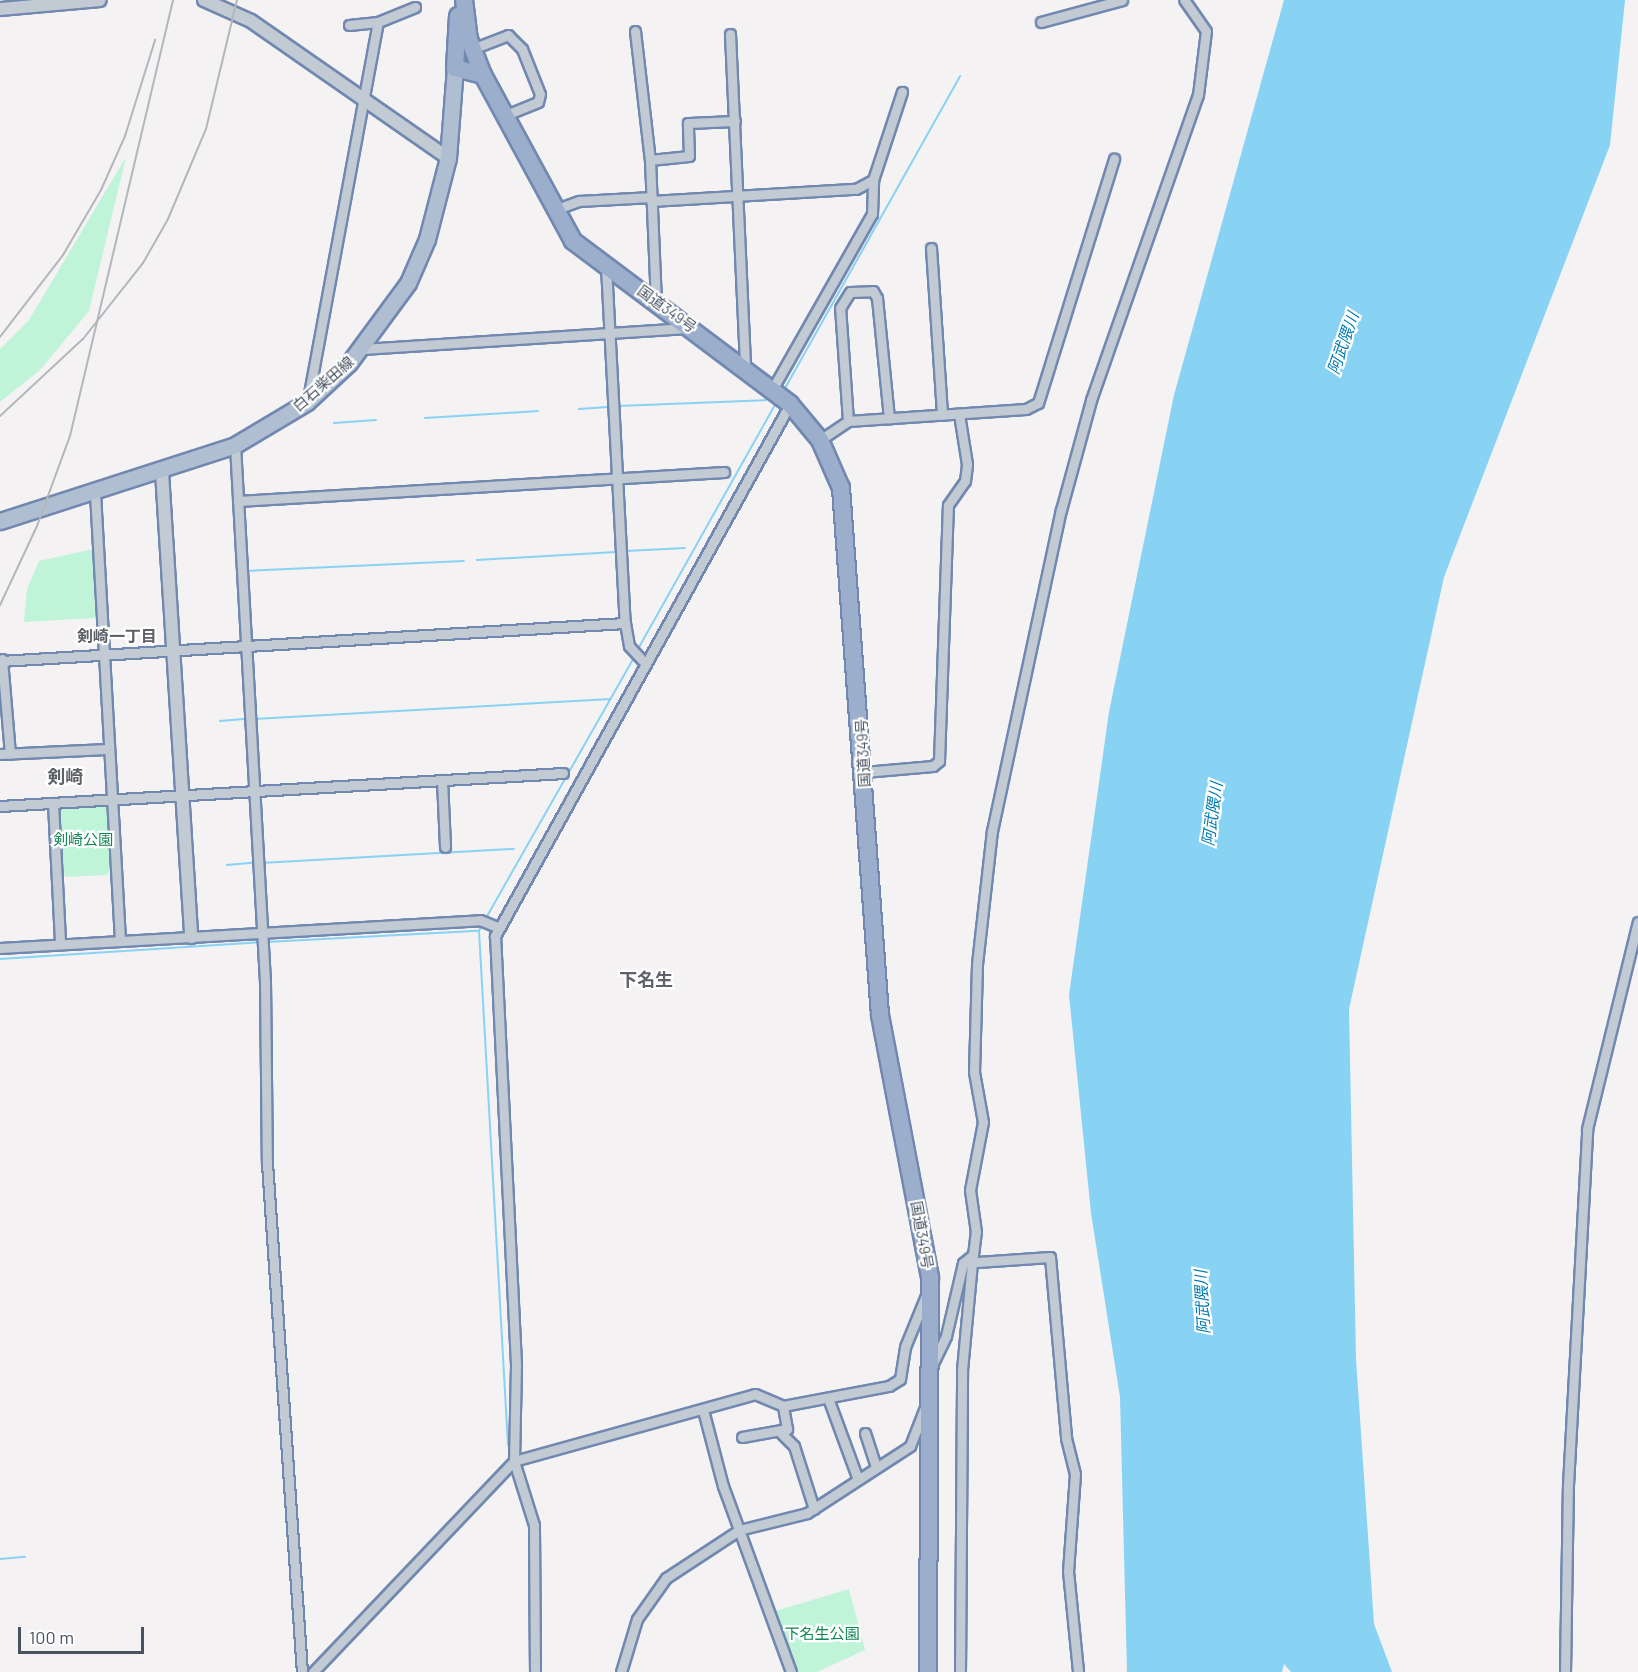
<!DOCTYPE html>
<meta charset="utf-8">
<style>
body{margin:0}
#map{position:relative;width:1638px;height:1672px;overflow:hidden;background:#f4f2f2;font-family:Barlow,"Noto Sans JP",sans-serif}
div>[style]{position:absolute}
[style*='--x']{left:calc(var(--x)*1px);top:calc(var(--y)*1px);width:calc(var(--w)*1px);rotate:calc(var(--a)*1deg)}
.green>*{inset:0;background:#bff4d9}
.water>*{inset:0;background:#88d2f4}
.stream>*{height:2px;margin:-1px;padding:0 1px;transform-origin:1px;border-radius:1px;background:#88d2f4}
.roads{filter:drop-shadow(2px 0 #7188b0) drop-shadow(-2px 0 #7188b0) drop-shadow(0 2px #7188b0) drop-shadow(0 -2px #7188b0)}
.minor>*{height:9px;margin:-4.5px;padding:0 4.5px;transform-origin:4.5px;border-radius:4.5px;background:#c2cad4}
.tertiary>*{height:12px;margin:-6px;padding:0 6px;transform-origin:6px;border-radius:6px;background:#c2cad4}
.primary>*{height:15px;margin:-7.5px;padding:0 7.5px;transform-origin:7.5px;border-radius:7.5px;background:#b0bed2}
.trunk>*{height:16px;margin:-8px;padding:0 8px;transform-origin:8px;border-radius:8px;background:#9baecb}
.rail>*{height:2px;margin:-1px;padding:0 1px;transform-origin:1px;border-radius:1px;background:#b4b6bd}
span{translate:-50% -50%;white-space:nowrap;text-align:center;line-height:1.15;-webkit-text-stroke:4.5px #fff;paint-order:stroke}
.street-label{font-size:15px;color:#485362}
.park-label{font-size:15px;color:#108657}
.water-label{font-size:16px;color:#017ab3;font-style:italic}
.neighbourhood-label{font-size:16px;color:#5e6168;font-weight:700}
.quarter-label{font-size:18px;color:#5e6168;font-weight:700}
.scale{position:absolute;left:18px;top:1627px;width:126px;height:27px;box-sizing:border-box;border:3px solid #485362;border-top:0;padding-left:8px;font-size:18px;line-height:21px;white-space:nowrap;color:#485362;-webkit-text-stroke:4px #fff;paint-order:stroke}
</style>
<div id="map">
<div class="green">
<div style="clip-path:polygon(126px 157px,89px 311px,40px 370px,0 402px,0 349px,29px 320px)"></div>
<div style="clip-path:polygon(93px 549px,95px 618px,24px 622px,27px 589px,39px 561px)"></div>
<div style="clip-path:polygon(101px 802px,108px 807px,110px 870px,107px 875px,65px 877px,55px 810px,60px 805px)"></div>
<div style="clip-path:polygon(849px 1589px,865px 1650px,817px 1672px,794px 1672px,772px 1612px)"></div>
</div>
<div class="water">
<div style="clip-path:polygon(1284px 0,1625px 0,1610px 145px,1444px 577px,1349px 1009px,1356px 1359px,1374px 1624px,1392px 1672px,1291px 1672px,1284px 1664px,1282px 1672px,1127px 1672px,1120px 1397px,1091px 1213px,1069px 995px,1109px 712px,1174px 395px)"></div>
</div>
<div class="stream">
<div style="--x:784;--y:390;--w:360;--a:-60.7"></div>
<div style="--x:618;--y:406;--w:148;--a:-2.3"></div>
<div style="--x:579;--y:409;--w:29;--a:-4"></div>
<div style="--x:425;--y:418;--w:113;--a:-3.5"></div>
<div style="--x:334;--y:423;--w:42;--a:-4.1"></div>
<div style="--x:626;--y:551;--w:59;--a:-2.9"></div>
<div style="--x:477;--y:560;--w:139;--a:-3.3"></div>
<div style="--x:245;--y:571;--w:219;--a:-2.6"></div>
<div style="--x:638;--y:649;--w:282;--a:-60.7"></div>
<div style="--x:254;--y:719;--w:357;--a:-3.2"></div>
<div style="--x:220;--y:721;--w:24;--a:-5"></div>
<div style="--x:261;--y:863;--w:253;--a:-3.2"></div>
<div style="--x:227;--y:865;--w:25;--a:-5"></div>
<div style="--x:486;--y:918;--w:300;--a:-60.4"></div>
<div style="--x:483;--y:923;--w:9;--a:117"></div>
<div style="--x:479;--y:931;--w:515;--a:86.77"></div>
<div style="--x:266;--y:942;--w:213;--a:-3"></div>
<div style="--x:0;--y:959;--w:261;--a:-3.7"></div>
<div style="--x:0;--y:1559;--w:25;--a:-5"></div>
</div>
<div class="roads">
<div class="minor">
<div style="--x:1041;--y:22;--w:84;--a:-15.2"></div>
<div style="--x:349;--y:25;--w:29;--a:-6"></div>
<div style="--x:635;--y:31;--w:130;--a:83.4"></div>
<div style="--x:650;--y:160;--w:141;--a:87.6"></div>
<div style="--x:730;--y:34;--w:333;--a:87.4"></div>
<div style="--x:472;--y:49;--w:39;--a:-21"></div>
<div style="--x:508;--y:35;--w:20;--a:45"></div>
<div style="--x:522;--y:49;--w:48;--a:68.2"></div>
<div style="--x:540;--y:94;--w:8;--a:104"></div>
<div style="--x:538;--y:102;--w:35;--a:158"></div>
<div style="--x:650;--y:160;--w:39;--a:-6"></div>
<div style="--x:689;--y:156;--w:33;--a:-92"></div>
<div style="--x:688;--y:123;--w:47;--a:-2.4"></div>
<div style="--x:651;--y:201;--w:205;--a:-3.4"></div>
<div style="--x:856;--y:189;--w:19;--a:-28"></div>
<div style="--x:554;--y:210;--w:27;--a:-20"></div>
<div style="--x:579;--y:201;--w:73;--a:-3.1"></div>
<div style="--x:931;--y:248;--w:167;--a:86.2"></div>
<div style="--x:606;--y:266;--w:358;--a:87"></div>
<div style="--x:625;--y:623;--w:23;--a:80"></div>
<div style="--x:629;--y:646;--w:25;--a:47"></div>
<div style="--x:363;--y:349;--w:328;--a:-3.7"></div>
<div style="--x:773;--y:388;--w:200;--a:-60.4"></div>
<div style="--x:872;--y:214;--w:34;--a:-88"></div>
<div style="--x:873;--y:180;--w:93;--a:-71.8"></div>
<div style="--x:308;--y:399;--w:383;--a:-79.5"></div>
<div style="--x:378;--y:22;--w:40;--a:-22"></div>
<div style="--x:848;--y:421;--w:113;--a:-94"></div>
<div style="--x:840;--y:308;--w:19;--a:-58"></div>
<div style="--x:850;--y:292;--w:23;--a:-2"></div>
<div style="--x:873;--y:291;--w:8;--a:60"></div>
<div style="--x:877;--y:298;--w:121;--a:84.3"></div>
<div style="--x:820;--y:440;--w:34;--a:-34"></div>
<div style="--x:848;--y:421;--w:178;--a:-3.9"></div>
<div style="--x:1026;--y:409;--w:13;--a:-27"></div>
<div style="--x:1038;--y:403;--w:256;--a:-72.7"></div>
<div style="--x:235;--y:445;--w:537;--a:86.8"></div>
<div style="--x:265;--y:981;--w:182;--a:89.4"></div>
<div style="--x:267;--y:1163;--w:510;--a:86.07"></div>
<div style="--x:95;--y:493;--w:446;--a:86.8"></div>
<div style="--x:238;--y:501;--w:487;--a:-3.4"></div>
<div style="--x:2;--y:659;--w:95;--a:85.2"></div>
<div style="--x:0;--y:661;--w:626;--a:-3.48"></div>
<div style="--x:0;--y:754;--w:107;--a:-2.7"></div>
<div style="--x:864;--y:772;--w:69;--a:-5"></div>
<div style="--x:933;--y:766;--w:8;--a:-40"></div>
<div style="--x:939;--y:761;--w:256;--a:-88"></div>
<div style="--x:948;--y:505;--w:29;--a:-55"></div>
<div style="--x:965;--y:481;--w:17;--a:-83"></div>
<div style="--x:967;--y:464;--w:51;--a:-99.1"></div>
<div style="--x:442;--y:780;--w:67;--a:87.4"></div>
<div style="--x:53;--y:803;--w:140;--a:87.1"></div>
<div style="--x:0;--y:806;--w:564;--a:-3.35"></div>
<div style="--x:0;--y:948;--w:481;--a:-3.3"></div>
<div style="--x:480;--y:920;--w:18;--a:22"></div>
<div style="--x:963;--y:1263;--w:13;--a:-39"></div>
<div style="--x:973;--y:1255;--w:23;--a:-83"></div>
<div style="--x:976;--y:1232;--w:42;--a:-98.1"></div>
<div style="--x:970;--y:1190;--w:69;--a:-79.2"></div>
<div style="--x:983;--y:1122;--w:51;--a:-100.2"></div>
<div style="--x:974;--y:1072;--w:108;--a:-88.4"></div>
<div style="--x:977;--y:964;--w:134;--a:-83.6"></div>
<div style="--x:992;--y:831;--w:328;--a:-77.9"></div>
<div style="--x:1061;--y:510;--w:114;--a:-74.7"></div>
<div style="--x:1091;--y:400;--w:323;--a:-70.7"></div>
<div style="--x:1198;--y:95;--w:64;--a:-82.9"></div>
<div style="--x:1206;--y:31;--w:38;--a:-125"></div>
<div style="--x:933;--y:1363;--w:30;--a:-64"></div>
<div style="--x:946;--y:1336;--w:75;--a:-76.9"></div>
<div style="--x:963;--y:1263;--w:87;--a:-3.9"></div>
<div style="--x:1050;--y:1257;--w:182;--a:84.9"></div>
<div style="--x:1066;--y:1438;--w:37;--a:76"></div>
<div style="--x:1075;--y:1474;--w:97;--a:94.1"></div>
<div style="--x:1068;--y:1571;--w:101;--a:84.3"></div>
<div style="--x:828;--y:1398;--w:84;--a:69.8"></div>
<div style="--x:703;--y:1410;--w:79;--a:75.3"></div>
<div style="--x:723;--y:1486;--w:198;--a:69.9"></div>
<div style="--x:781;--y:1433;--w:18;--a:45"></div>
<div style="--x:794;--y:1446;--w:66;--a:72.4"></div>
<div style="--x:865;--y:1433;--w:33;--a:72"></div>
<div style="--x:742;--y:1437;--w:46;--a:-10.1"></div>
<div style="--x:787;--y:1429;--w:23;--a:-100"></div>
<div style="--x:313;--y:1672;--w:291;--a:-46.4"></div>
<div style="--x:514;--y:1461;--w:250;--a:-15.5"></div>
<div style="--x:755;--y:1394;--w:30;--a:23"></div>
<div style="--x:783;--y:1406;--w:108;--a:-10.7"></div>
<div style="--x:889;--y:1386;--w:13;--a:-32"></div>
<div style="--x:900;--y:1379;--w:32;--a:-81"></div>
<div style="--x:905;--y:1347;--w:58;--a:-67.8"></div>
<div style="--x:535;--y:1672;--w:147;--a:-90.4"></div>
<div style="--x:534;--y:1525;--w:67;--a:-107.4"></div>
<div style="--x:514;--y:1461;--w:97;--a:-88.8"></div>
<div style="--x:516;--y:1364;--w:429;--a:-92.8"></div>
<div style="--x:495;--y:936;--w:608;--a:-60.99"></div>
<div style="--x:621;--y:1672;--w:55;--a:-73.2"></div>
<div style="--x:637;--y:1619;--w:50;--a:-54.7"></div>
<div style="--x:666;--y:1578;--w:87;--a:-33.3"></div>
<div style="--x:739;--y:1530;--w:70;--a:-14"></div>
<div style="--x:807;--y:1513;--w:123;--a:-33"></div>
<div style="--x:910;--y:1446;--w:44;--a:-68.7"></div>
<div style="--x:960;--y:1672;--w:302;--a:-89.6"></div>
<div style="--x:962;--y:1370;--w:108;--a:-84.7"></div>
<div style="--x:1565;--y:1672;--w:187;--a:-89.1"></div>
<div style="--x:1568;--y:1485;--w:357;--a:-86.9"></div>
<div style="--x:1587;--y:1129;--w:213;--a:-76.2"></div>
</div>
<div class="tertiary">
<div style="--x:204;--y:0;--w:51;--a:24.1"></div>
<div style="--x:251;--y:21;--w:240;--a:34.8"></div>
<div style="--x:0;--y:9;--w:100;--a:-5.1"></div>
<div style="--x:162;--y:472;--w:466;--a:86.4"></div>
</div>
<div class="primary">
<div style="--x:0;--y:521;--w:247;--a:-17.9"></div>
<div style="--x:235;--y:445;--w:84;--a:-30.8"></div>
<div style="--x:307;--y:402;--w:57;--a:-42.9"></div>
<div style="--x:349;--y:363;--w:99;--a:-53.6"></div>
<div style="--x:408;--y:283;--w:48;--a:-66.6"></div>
<div style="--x:427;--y:239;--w:84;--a:-75.5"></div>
<div style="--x:448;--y:158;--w:90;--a:-85.6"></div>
</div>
<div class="trunk">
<div style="--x:464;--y:0;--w:39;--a:83"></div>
<div style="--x:469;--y:39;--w:39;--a:69"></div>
<div style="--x:483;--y:75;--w:189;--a:61.5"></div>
<div style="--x:573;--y:241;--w:271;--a:36.9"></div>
<div style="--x:790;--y:404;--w:47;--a:50.2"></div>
<div style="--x:820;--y:440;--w:52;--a:66.4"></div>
<div style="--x:841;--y:488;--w:528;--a:85.77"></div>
<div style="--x:880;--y:1015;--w:267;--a:79.2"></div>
<div style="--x:930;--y:1277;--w:395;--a:90.3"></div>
<div style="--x:458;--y:16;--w:52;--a:93.3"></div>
<div style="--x:455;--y:68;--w:29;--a:14"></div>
</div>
</div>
<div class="rail">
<div style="--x:0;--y:337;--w:103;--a:-52.5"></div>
<div style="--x:63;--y:255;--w:75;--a:-59.7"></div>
<div style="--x:101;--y:190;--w:59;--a:-66"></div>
<div style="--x:125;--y:136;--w:101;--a:-72.6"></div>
<div style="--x:0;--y:416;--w:113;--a:-42.9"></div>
<div style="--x:83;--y:339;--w:97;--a:-51.7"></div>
<div style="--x:143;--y:263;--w:51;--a:-60.4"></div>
<div style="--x:168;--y:219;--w:98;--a:-67.1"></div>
<div style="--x:206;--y:129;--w:133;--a:-76.5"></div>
<div style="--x:0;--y:605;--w:87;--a:-64.9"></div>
<div style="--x:37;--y:526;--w:96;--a:-69.9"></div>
<div style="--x:70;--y:436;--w:448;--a:-76.7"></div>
</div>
<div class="street-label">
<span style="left:667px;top:309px;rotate:36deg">国道349号</span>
<span style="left:323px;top:384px;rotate:-41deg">白石柴田線</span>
<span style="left:863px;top:753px;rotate:-93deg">国道349号</span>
<span style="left:922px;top:1235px;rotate:80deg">国道349号</span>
</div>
<div class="park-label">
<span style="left:83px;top:840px">剣崎公園</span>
<span style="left:822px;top:1634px">下名生公園</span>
</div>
<div class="water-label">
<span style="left:1343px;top:343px;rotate:-71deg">阿武隈川</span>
<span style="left:1212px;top:814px;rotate:-82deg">阿武隈川</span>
<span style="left:1202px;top:1302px;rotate:-93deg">阿武隈川</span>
</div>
<div class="neighbourhood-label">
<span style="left:117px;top:636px">剣崎一丁目</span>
</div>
<div class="quarter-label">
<span style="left:65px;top:776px">剣崎</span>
<span style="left:646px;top:979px">下名生</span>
</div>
<div class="scale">100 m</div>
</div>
